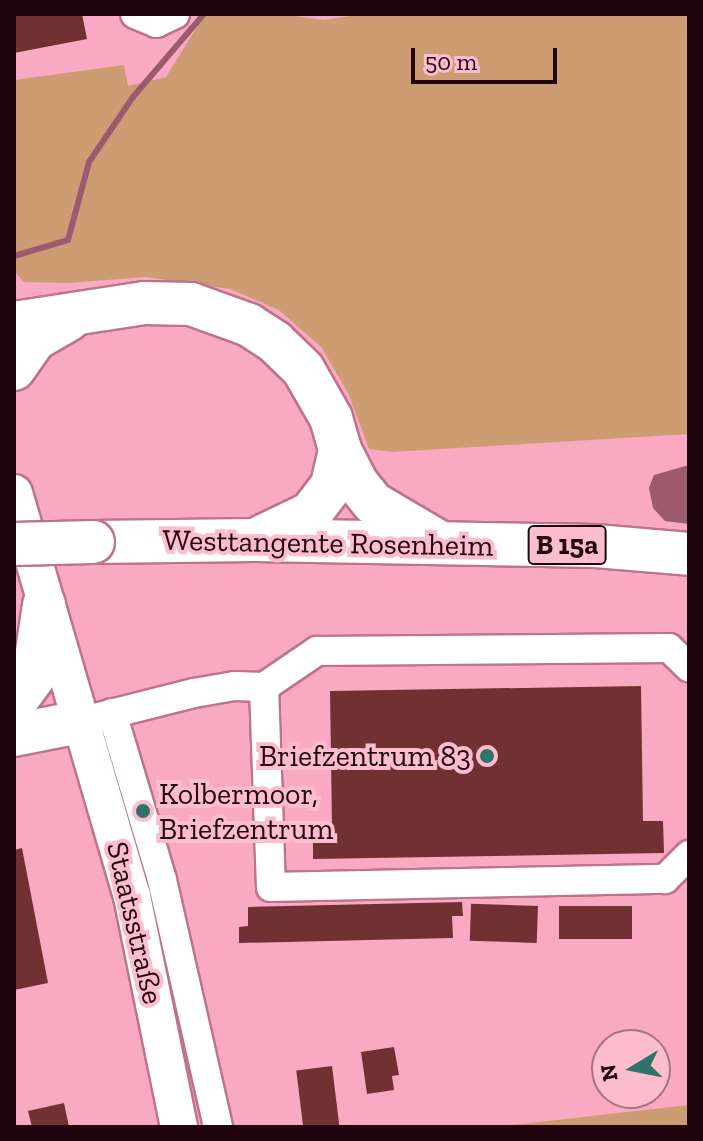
<!DOCTYPE html>
<meta charset="utf-8">
<style>
body{margin:0}
#map{position:relative;width:703px;height:1141px;overflow:hidden;background:#f9aac2;font-family:"Zilla Slab",serif}
div>[style]{position:absolute}
[style*='--x']{left:calc(var(--x)*1px);top:calc(var(--y)*1px);width:calc(var(--w)*1px);rotate:calc(var(--a)*1deg)}
.green>*{inset:0;background:#ce9c73}
.water>*{inset:0;background:#9c5a6f}
.stream>*{height:6px;margin:-3px;padding:0 3px;transform-origin:3px;border-radius:3px;background:#9c5a6f}
.building>*{inset:0;background:#713133;transform-origin:0 0}
.roads{filter:drop-shadow(2px 0 #bd748a) drop-shadow(-2px 0 #bd748a) drop-shadow(0 2px #bd748a) drop-shadow(0 -2px #bd748a)}
.minor>*{height:28px;margin:-14px;padding:0 14px;transform-origin:14px;border-radius:14px;background:#fff}
.major>*{height:36px;margin:-18px;padding:0 18px;transform-origin:18px;border-radius:18px;background:#fff}
.highway>*{height:42px;margin:-21px;padding:0 21px;transform-origin:21px;border-radius:21px;background:#fff}
.bridges{filter:drop-shadow(2px 0 #bd748a) drop-shadow(-2px 0 #bd748a) drop-shadow(0 2px #bd748a) drop-shadow(0 -2px #bd748a)}
.highway-bridge>*{height:42px;margin:-21px;padding:0 21px;transform-origin:21px;border-radius:21px;background:#fff}
.dots>*{width:22px;height:22px;translate:-50% -50%;box-sizing:border-box;border:4px solid #fdbdcf;border-radius:50%}
span{translate:-50% -50%;white-space:nowrap;text-align:center;line-height:1.15;-webkit-text-stroke:8px #fdbdcf;paint-order:stroke}
.shield-label span{padding:2px 6px;background:#fdbdcf;border:2px solid;border-radius:6px;-webkit-text-stroke-width:0}
.shield-label{font-size:28px;color:#210610;font-weight:700}
.street-label{font-size:30px;color:#210610}
.poi-label{font-size:30px;color:#210610}
.right{translate:-100% -50%;text-align:right}
.left{translate:0 -50%;text-align:left}
.frame{position:absolute;inset:0;border:16px solid #210610;pointer-events:none}
.north{position:absolute;left:591px;top:1029px;width:80px;height:80px;box-sizing:border-box;background:#fdbdcf;border:2px solid #a57483;border-radius:50%;rotate:260deg;font-size:22px;font-weight:700;line-height:32px;text-align:center;color:#210610}
.north::after{content:'';display:block;margin:auto;width:28px;height:36px;background:#2e7367;clip-path:polygon(50% 0,100% 100%,50% 72%,0 100%)}
.scale{position:absolute;left:411px;top:48px;width:146px;height:36px;box-sizing:border-box;border:4px solid #210610;border-top:0;padding-left:10px;font-size:24px;line-height:28px;white-space:nowrap;color:#210610;-webkit-text-stroke:6px #fdbdcf;paint-order:stroke}
</style>
<div id="map">
<div class="green">
<div style="clip-path:polygon(205px 14px,279px 14px,324px 20px,364px 14px,689px 14px,689px 434px,392px 452px,369px 449px,349px 395px,322px 348px,279px 310px,230px 289px,146px 277px,68px 283px,24px 282px,14px 271px,14px 80px,124px 65px,128px 86px,166px 77px)"></div>
<div style="clip-path:polygon(689px 1105px,689px 1127px,495px 1127px)"></div>
</div>
<div class="water">
<div style="clip-path:polygon(689px 465px,689px 524px,665px 521px,653px 508px,649px 488px,654px 475px)"></div>
</div>
<div class="stream">
<div style="--x:14;--y:256;--w:56;--a:-16.5"></div>
<div style="--x:68;--y:240;--w:81;--a:-74.9"></div>
<div style="--x:89;--y:162;--w:78;--a:-55.9"></div>
<div style="--x:133;--y:97;--w:109;--a:-49.5"></div>
</div>
<div class="building">
<div style="clip-path:polygon(14px 14px,82px 14px,87px 39px,14px 53px)"></div>
<div style="clip-path:polygon(641px 686px,643px 821px,663px 821px,664px 853px,313px 859px,313px 829px,332px 828px,330px 691px)"></div>
<div style="clip-path:polygon(22px 848px,48px 983px,14px 990px,14px 850px)"></div>
<div style="clip-path:polygon(462px 902px,463px 916px,452px 916px,453px 938px,239px 943px,239px 927px,248px 926px,248px 907px)"></div>
<div style="left:538px;top:906px;width:37px;height:67px;rotate:92deg"></div>
<div style="left:632px;top:906px;width:33px;height:73px;rotate:90deg"></div>
<div style="clip-path:polygon(394px 1047px,399px 1075px,392px 1076px,394px 1090px,367px 1094px,361px 1052px)"></div>
<div style="left:332px;top:1066px;width:61px;height:36px;rotate:83deg"></div>
<div style="clip-path:polygon(64px 1103px,69px 1127px,32px 1127px,28px 1111px)"></div>
</div>
<div class="roads">
<div class="minor">
<div style="--x:135;--y:14;--w:23;--a:23"></div>
<div style="--x:156;--y:23;--w:21;--a:-25"></div>
<div style="--x:264;--y:687;--w:200;--a:88"></div>
<div style="--x:271;--y:887;--w:394;--a:-1.2"></div>
<div style="--x:665;--y:879;--w:34;--a:-45"></div>
<div style="--x:112;--y:713;--w:174;--a:73.3"></div>
<div style="--x:162;--y:880;--w:253;--a:77.2"></div>
<div style="--x:79;--y:722;--w:119;--a:-14.2"></div>
<div style="--x:194;--y:693;--w:41;--a:-9.9"></div>
<div style="--x:234;--y:686;--w:30;--a:2"></div>
<div style="--x:264;--y:687;--w:64;--a:-34.2"></div>
<div style="--x:317;--y:651;--w:352;--a:-0.5"></div>
<div style="--x:669;--y:648;--w:28;--a:44"></div>
</div>
<div class="major">
<div style="--x:14;--y:493;--w:420;--a:73.7"></div>
<div style="--x:132;--y:896;--w:236;--a:78.5"></div>
</div>
<div class="highway">
<div style="--x:14;--y:323;--w:132;--a:-8.7"></div>
<div style="--x:144;--y:303;--w:47;--a:1.2"></div>
<div style="--x:191;--y:304;--w:62;--a:19.9"></div>
<div style="--x:249;--y:325;--w:31;--a:33"></div>
<div style="--x:275;--y:342;--w:39;--a:44"></div>
<div style="--x:303;--y:369;--w:56;--a:60.3"></div>
<div style="--x:331;--y:418;--w:33;--a:74"></div>
<div style="--x:340;--y:450;--w:36;--a:63"></div>
<div style="--x:356;--y:482;--w:27;--a:51"></div>
<div style="--x:373;--y:503;--w:77;--a:30.6"></div>
<div style="--x:14;--y:369;--w:37;--a:-55"></div>
<div style="--x:35;--y:339;--w:39;--a:-30"></div>
<div style="--x:261;--y:537;--w:55;--a:-25.6"></div>
<div style="--x:311;--y:513;--w:35;--a:-53"></div>
<div style="--x:332;--y:485;--w:36;--a:-77"></div>
<div style="--x:93;--y:542;--w:162;--a:-0.7"></div>
<div style="--x:255;--y:540;--w:341;--a:1"></div>
<div style="--x:596;--y:546;--w:93;--a:4.9"></div>
<div style="--x:14;--y:704;--w:32;--a:-54"></div>
<div style="--x:33;--y:678;--w:74;--a:-81.4"></div>
<div style="--x:14;--y:735;--w:66;--a:-11.3"></div>
</div>
</div>
<div class="bridges">
<div class="highway-bridge">
<div style="--x:14;--y:544;--w:79;--a:-1.5"></div>
</div>
</div>
<div class="dots">
<div style="left:487px;top:756px;background:#2e7367"></div>
<div style="left:143px;top:811px;background:#2e7367"></div>
</div>
<div class="shield-label">
<span style="left:567px;top:545px">B 15a</span>
</div>
<div class="street-label">
<span style="left:328px;top:543px;rotate:1deg">Westtangente Rosenheim</span>
<span style="left:135px;top:923px;rotate:77deg">Staatsstraße</span>
</div>
<div class="poi-label">
<span class="right" style="left:471px;top:756px">Briefzentrum 83</span>
<span class="left" style="left:159px;top:811px">Kolbermoor,<br>Briefzentrum</span>
</div>
<div class="frame"></div>
<div class="north">N</div>
<div class="scale">50 m</div>
</div>
